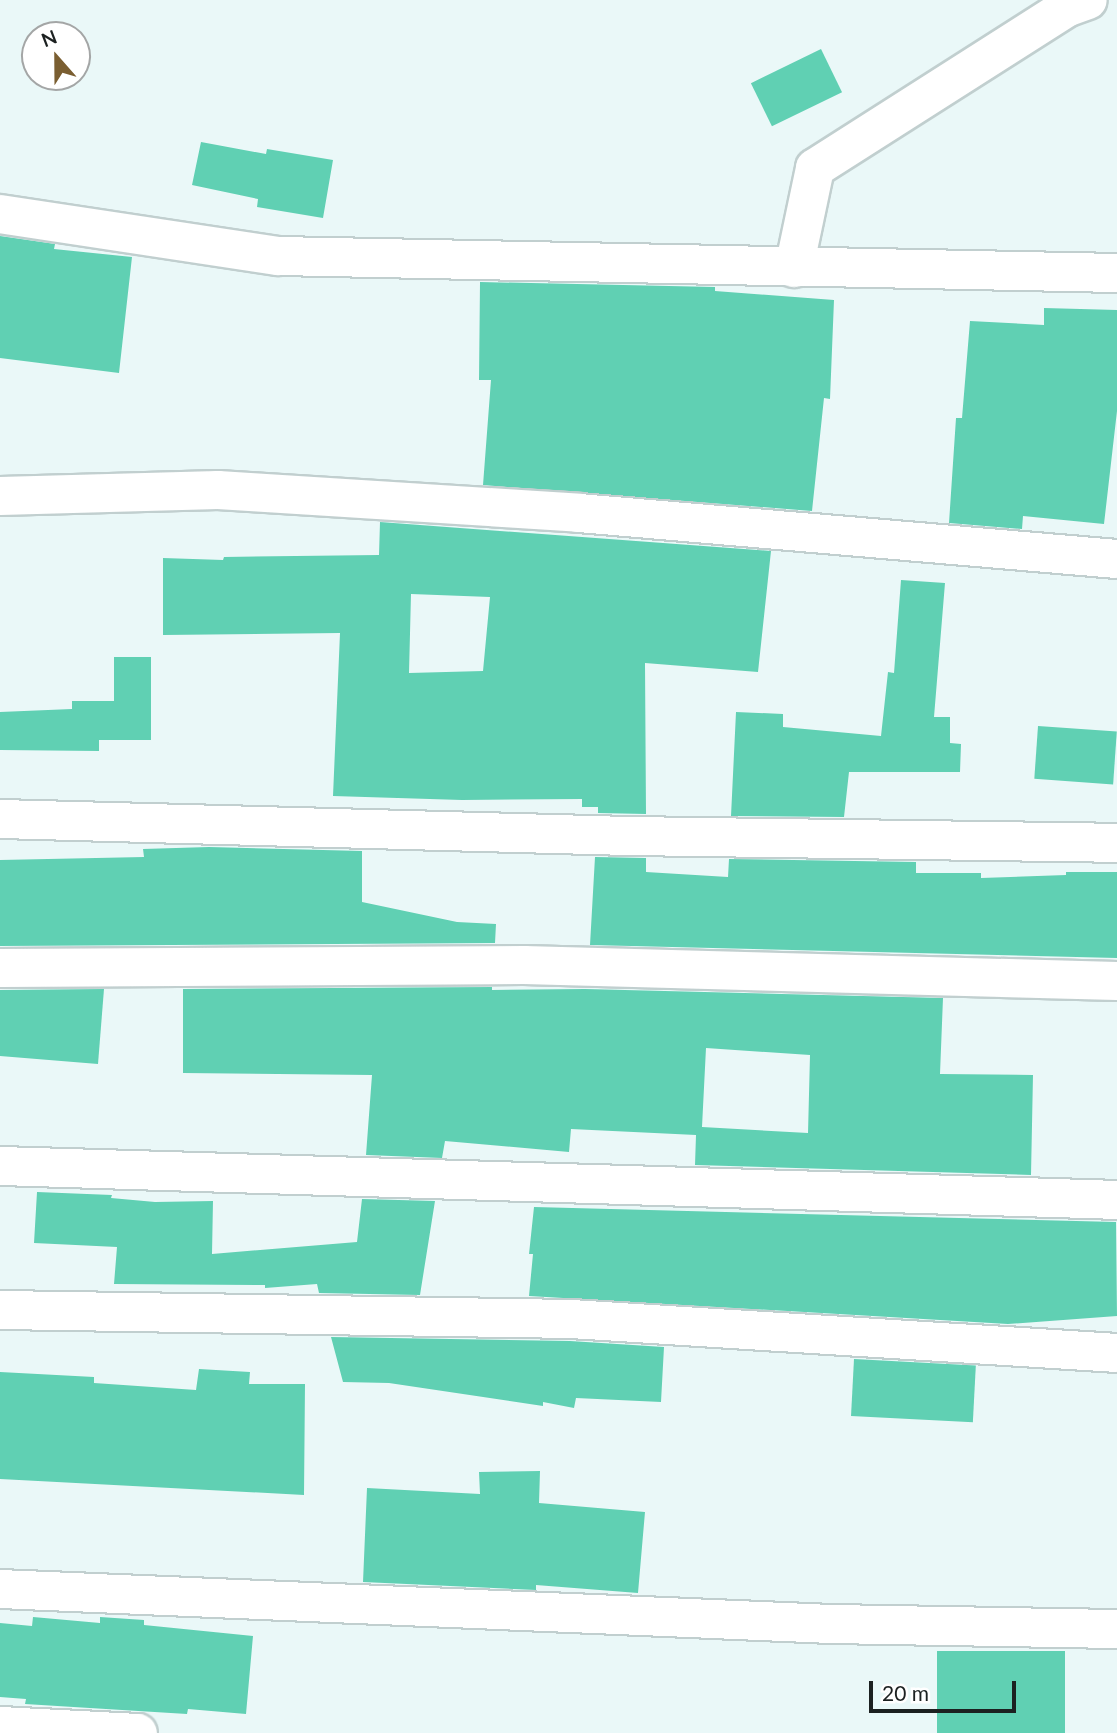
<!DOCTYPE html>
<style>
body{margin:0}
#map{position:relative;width:1117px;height:1733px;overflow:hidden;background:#eaf8f8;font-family:Lato,sans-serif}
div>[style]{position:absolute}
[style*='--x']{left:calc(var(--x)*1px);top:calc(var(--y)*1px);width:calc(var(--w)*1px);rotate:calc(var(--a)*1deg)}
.building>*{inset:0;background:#60d0b3;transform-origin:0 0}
.roads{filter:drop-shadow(2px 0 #c1cfcf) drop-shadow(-2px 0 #c1cfcf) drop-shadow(0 2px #c1cfcf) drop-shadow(0 -2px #c1cfcf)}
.minor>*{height:38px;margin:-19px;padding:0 19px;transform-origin:19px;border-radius:19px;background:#fff}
span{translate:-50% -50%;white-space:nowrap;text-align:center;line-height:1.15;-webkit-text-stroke:6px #fff;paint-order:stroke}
.north{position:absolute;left:21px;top:21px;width:70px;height:70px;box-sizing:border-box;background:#fff;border:2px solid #a4a6a6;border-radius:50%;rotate:339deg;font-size:19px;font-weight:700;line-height:28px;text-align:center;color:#1c2121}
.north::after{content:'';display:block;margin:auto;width:24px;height:32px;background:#7a5e31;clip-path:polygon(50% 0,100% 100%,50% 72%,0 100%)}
.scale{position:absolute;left:869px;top:1681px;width:147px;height:32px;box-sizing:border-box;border:4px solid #1c2121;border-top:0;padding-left:9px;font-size:21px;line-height:24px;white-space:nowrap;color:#1c2121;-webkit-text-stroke:5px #fff;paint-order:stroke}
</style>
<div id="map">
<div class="building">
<div style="left:821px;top:49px;width:48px;height:78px;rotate:64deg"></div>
<div style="clip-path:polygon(201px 142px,266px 154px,267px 149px,333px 160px,323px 218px,257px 207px,258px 199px,192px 185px)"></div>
<div style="clip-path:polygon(0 236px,55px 244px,54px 249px,132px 257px,119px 373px,0 358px)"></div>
<div style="clip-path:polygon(480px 282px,715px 287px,715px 291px,834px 300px,830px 399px,824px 398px,812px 511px,483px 485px,491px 380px,479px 380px)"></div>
<div style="clip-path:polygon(1044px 308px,1117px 310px,1117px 411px,1104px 524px,1023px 516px,1022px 529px,949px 523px,956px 418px,962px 418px,970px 321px,1044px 325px)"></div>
<div style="clip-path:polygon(evenodd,380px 522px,771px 551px,758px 672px,645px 663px,646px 814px,598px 813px,598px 807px,582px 807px,582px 799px,462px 800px,333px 796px,340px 633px,163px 635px,163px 558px,223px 560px,224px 557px,379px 555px,380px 522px,411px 594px,490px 597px,483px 671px,409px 673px,411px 594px)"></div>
<div style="clip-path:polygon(901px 580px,945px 583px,934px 717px,950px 717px,950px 743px,961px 744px,960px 772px,849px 772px,844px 817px,731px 816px,736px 712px,783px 714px,783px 727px,881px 736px,888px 672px,894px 673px)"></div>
<div style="clip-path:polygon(114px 657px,151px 657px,151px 740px,99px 740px,99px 751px,0 750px,0 712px,72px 709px,72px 701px,114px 701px)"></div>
<div style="left:1038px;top:726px;width:79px;height:53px;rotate:4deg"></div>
<div style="clip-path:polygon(209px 847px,362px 851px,362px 902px,457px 922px,496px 924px,495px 943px,0 946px,0 860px,144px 857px,143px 849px)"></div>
<div style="clip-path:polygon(595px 857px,646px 858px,646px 872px,728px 877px,729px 859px,916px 862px,916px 873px,981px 873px,981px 878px,1066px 875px,1066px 872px,1117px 872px,1117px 958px,590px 945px)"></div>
<div style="clip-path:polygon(evenodd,492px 987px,492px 990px,585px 989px,943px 998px,940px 1074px,1033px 1075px,1031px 1175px,695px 1165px,696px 1135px,571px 1129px,569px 1152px,445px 1141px,442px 1158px,366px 1155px,372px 1075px,183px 1073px,183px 989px,492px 987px,706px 1048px,810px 1055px,808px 1133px,702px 1127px,706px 1048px)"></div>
<div style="clip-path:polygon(104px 989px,98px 1064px,0 1056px,0 990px)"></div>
<div style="clip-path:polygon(37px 1192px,112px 1195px,111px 1198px,155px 1202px,213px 1201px,212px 1254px,357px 1242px,362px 1199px,435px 1201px,420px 1295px,319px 1293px,317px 1284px,265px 1288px,265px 1285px,114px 1284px,117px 1247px,34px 1243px)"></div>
<div style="clip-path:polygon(534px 1207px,1116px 1222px,1117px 1316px,1008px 1324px,529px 1296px,533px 1254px,529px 1254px)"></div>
<div style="clip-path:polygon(331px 1337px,570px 1341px,664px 1347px,661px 1402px,576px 1398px,574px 1408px,543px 1402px,543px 1406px,389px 1383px,343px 1382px)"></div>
<div style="left:854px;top:1359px;width:122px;height:57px;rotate:3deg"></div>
<div style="clip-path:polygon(199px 1369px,250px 1372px,249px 1384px,305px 1384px,304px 1495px,0 1479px,0 1372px,94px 1377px,94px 1383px,196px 1390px)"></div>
<div style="clip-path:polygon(540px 1471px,539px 1503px,645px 1512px,638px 1593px,536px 1585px,536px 1590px,363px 1582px,367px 1488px,480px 1494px,479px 1472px)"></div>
<div style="clip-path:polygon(33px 1617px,100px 1623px,100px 1617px,144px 1620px,144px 1625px,253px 1636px,246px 1714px,188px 1709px,187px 1714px,25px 1704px,26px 1699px,0 1697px,0 1623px,32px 1626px)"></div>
<div style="left:1065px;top:1651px;width:82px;height:128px;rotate:90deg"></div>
</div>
<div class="roads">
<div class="minor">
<div style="--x:0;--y:214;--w:281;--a:8.6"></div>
<div style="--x:278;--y:256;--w:839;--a:1.16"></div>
<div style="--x:794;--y:268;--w:102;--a:-78.1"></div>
<div style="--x:815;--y:168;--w:298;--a:-32.5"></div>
<div style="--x:1066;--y:8;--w:23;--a:-20"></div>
<div style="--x:0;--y:496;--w:218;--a:-1.6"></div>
<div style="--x:218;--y:490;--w:362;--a:3.6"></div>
<div style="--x:579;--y:513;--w:540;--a:4.89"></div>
<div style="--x:0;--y:819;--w:628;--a:1.55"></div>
<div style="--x:628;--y:836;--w:489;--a:0.8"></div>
<div style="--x:0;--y:968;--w:524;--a:-0.33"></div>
<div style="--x:524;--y:965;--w:593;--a:1.55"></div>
<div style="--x:0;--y:1166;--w:1118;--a:1.74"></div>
<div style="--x:0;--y:1310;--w:571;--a:0.9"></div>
<div style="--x:571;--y:1319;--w:547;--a:3.56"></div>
<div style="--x:0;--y:1589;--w:831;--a:2.41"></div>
<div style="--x:830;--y:1624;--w:287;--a:1"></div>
<div style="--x:0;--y:1726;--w:138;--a:2.9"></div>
</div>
</div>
<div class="north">N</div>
<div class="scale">20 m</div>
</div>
